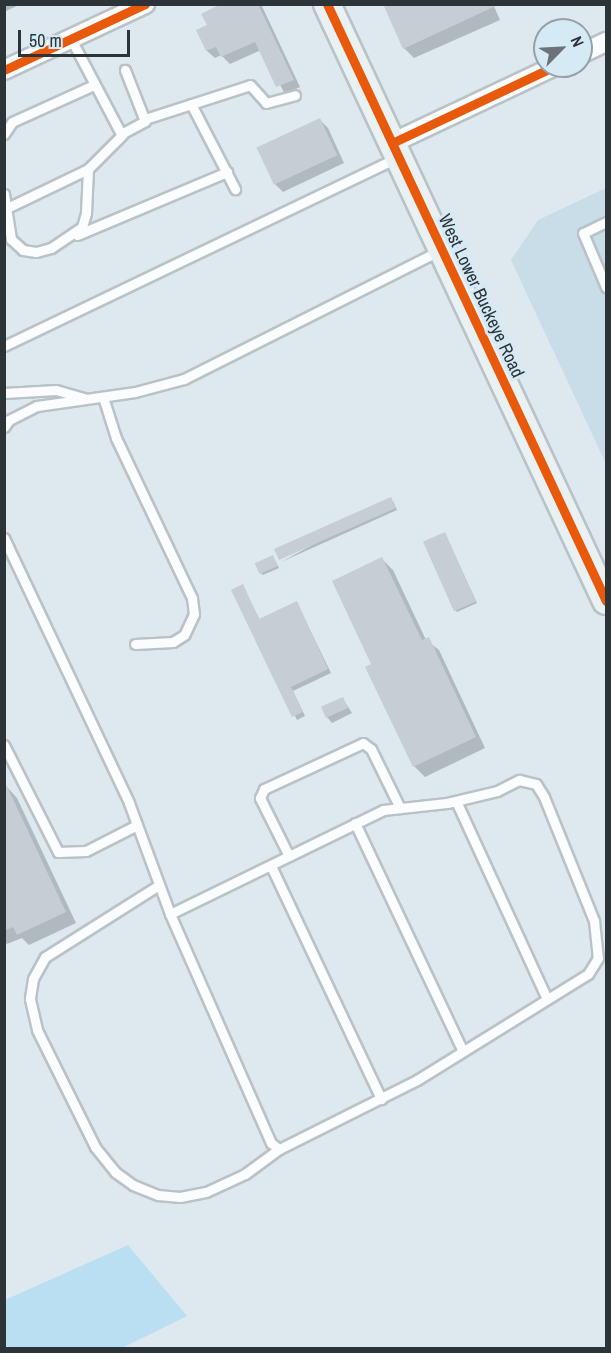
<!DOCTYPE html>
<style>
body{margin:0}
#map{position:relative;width:611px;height:1353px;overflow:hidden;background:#dde8ef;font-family:"Archivo Narrow",sans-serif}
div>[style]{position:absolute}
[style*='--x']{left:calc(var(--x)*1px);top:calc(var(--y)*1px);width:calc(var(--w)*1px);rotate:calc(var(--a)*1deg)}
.built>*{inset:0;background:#c9dde9}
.green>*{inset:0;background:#badff3}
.shadow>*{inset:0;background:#0003}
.building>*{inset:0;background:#c6cdd4;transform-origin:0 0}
.roads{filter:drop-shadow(2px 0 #b9c2c7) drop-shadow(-2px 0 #b9c2c7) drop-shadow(0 2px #b9c2c7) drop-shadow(0 -2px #b9c2c7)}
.service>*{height:9px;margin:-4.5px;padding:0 4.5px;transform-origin:4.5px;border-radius:4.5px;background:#fafcfd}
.minor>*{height:18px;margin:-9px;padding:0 9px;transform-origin:9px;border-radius:9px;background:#fafcfd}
.secondary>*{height:26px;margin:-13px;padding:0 13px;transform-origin:13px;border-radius:13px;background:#eaf1f3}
.cycleway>*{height:9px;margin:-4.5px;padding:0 4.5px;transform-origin:4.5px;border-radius:4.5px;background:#e8590c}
span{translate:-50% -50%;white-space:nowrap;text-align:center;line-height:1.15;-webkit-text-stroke:6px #d6eaf6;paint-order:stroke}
.street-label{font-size:18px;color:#2c3438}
.frame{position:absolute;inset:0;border:6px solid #2c3438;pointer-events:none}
.north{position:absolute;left:533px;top:18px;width:60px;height:60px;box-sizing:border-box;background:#d6eaf6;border:2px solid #92a1aa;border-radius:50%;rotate:66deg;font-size:16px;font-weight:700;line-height:24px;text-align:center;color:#2c3438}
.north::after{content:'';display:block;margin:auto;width:21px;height:27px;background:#6a7378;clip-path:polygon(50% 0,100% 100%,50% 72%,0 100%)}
.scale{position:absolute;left:18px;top:30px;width:112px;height:27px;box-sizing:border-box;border:3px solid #2c3438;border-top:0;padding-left:8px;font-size:18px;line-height:21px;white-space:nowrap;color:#2c3438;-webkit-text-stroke:4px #d6eaf6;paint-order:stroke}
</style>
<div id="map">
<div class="built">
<div style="clip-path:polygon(606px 188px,606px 464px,511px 260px,538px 220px)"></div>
</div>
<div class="green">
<div style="clip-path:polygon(128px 1245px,187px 1316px,122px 1348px,5px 1348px,5px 1300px)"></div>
</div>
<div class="shadow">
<div style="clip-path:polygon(4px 4px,21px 4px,4px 12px)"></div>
<div style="clip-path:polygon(225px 4px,261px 4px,300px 87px,285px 94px,261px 50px,230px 64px,221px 55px,215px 58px,207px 51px,198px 31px,209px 26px)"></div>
<div style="clip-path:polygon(493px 4px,500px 20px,414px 58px,404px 48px)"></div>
<div style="clip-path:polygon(320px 120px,328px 128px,344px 163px,283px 192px,275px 184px)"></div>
<div style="clip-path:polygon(393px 501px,397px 510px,281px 562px)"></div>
<div style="clip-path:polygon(445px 534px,477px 603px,457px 612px,455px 610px)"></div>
<div style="clip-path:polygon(274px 559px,279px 568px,263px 575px,261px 573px)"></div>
<div style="clip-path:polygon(382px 559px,393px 570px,426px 640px,439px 650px,485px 748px,425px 777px,414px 766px,373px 665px)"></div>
<div style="clip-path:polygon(242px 586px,260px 620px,297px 603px,331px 673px,293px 691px,305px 716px,297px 720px,233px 590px)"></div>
<div style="clip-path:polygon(343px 699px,352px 713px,332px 723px,327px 717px)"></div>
<div style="clip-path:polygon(7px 787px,17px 798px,76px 923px,29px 945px,22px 938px,7px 944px,4px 941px)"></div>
</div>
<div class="building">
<div style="clip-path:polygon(221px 4px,258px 4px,294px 80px,276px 87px,255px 42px,221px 57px,216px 47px,206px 51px,196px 30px,207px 25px,201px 14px)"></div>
<div style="clip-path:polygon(383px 4px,500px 4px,403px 49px)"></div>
<div style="left:320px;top:118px;width:41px;height:70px;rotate:65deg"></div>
<div style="left:391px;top:497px;width:12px;height:128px;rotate:66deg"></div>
<div style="left:445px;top:532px;width:76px;height:24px;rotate:66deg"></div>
<div style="left:273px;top:555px;width:12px;height:20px;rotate:66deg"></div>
<div style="clip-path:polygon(382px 557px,422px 640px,429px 637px,476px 737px,413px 767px,365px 667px,371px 664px,332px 581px)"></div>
<div style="clip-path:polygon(243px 584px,259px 619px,297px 601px,328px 669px,291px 687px,303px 712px,292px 717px,231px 590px)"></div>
<div style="left:343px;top:697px;width:12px;height:24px;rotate:66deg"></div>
<div style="clip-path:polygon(4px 780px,66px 912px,17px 935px,13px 927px,4px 931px)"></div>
</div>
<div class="roads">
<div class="service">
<div style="--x:71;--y:39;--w:107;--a:62.2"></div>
<div style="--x:121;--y:134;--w:27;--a:-28"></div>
<div style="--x:145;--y:121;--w:55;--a:-111.4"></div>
<div style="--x:191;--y:104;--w:96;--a:62.6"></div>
<div style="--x:145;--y:119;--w:110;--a:-17.9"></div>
<div style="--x:250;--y:85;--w:24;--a:48"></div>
<div style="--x:266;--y:103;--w:30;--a:-15"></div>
<div style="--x:4;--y:134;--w:14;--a:-56"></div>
<div style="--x:12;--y:122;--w:90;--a:-24.3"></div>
<div style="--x:4;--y:194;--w:46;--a:81.2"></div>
<div style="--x:11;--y:239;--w:16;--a:43"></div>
<div style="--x:23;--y:250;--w:13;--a:9"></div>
<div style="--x:36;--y:252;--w:16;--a:-15"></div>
<div style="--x:51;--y:248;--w:37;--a:-34"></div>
<div style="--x:82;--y:227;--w:15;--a:-74"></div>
<div style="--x:86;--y:213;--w:44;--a:-87.4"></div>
<div style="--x:88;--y:169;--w:49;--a:-45"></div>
<div style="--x:7;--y:208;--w:90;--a:-25.7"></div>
<div style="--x:606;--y:222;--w:25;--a:154"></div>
<div style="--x:583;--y:233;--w:59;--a:66.9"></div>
<div style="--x:77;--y:235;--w:163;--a:-22.8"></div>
<div style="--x:4;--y:346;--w:436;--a:-25.6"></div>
<div style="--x:4;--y:393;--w:52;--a:-3.3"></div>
<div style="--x:56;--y:390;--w:29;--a:16"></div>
<div style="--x:103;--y:397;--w:43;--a:72.4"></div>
<div style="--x:116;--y:438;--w:177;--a:64.6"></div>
<div style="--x:192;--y:598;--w:16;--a:83"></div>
<div style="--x:194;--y:614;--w:23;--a:115"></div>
<div style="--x:184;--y:635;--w:13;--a:148"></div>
<div style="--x:173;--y:642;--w:38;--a:177"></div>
<div style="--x:4;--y:427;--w:9;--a:-54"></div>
<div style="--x:9;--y:420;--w:31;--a:-27"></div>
<div style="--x:37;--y:406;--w:99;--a:-8.1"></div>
<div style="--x:135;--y:392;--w:51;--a:-14.9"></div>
<div style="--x:184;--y:379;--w:285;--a:-26.7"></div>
<div style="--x:4;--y:538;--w:293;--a:64.7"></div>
<div style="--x:129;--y:803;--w:118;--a:69.7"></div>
<div style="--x:170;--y:914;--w:237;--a:-26"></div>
<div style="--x:383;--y:810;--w:64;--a:-6.2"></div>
<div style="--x:447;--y:803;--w:51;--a:-13.5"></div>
<div style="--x:497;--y:791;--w:25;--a:-27"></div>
<div style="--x:519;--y:780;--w:17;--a:13"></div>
<div style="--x:536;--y:784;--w:15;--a:58"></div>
<div style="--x:544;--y:797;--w:134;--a:68"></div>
<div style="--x:594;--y:921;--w:37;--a:84"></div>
<div style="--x:598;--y:958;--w:19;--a:122"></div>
<div style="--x:588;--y:974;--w:201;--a:148.2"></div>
<div style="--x:417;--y:1080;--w:154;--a:153.4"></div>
<div style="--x:279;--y:1149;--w:10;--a:-143"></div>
<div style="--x:271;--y:1143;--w:250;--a:-113.8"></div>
<div style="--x:4;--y:745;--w:120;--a:63.2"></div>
<div style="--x:58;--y:852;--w:28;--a:-2"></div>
<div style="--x:86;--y:851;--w:57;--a:-27"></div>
<div style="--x:456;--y:801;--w:218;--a:65.3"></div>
<div style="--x:355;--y:823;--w:252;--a:64.7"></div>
<div style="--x:289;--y:856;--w:65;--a:-116.6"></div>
<div style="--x:260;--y:798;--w:10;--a:-66"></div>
<div style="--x:264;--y:789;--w:109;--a:-24.9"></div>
<div style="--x:363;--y:743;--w:10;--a:37"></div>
<div style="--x:371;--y:749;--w:66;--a:63.8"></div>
<div style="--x:271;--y:866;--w:258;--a:64.7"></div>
<div style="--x:159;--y:885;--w:135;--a:147.7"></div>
<div style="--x:45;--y:957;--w:25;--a:119"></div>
<div style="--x:33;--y:979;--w:20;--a:99"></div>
<div style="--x:30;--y:999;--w:32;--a:77"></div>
<div style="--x:37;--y:1030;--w:131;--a:63.6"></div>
<div style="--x:95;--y:1147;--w:32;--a:51"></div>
<div style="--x:115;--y:1172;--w:22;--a:36"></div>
<div style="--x:133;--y:1185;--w:27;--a:22"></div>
<div style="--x:158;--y:1195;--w:22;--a:5"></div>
<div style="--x:180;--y:1197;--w:26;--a:-11"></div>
<div style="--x:206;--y:1192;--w:43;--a:-24.8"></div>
<div style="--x:245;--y:1174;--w:42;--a:-36.3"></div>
</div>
<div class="minor">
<div style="--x:581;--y:54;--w:28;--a:-26"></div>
<div style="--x:4;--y:70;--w:156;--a:-25.1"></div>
<div style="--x:392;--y:143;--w:180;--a:-25.3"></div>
</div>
<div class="secondary">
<div style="--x:327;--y:4;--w:659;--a:64.95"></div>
</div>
</div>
<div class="cycleway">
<div style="--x:327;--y:4;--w:659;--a:64.95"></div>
<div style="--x:4;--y:70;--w:156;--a:-25.1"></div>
<div style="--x:392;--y:143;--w:180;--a:-25.3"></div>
</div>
<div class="street-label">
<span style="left:481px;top:296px;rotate:65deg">West Lower Buckeye Road</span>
</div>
<div class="frame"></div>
<div class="north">N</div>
<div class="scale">50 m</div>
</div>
